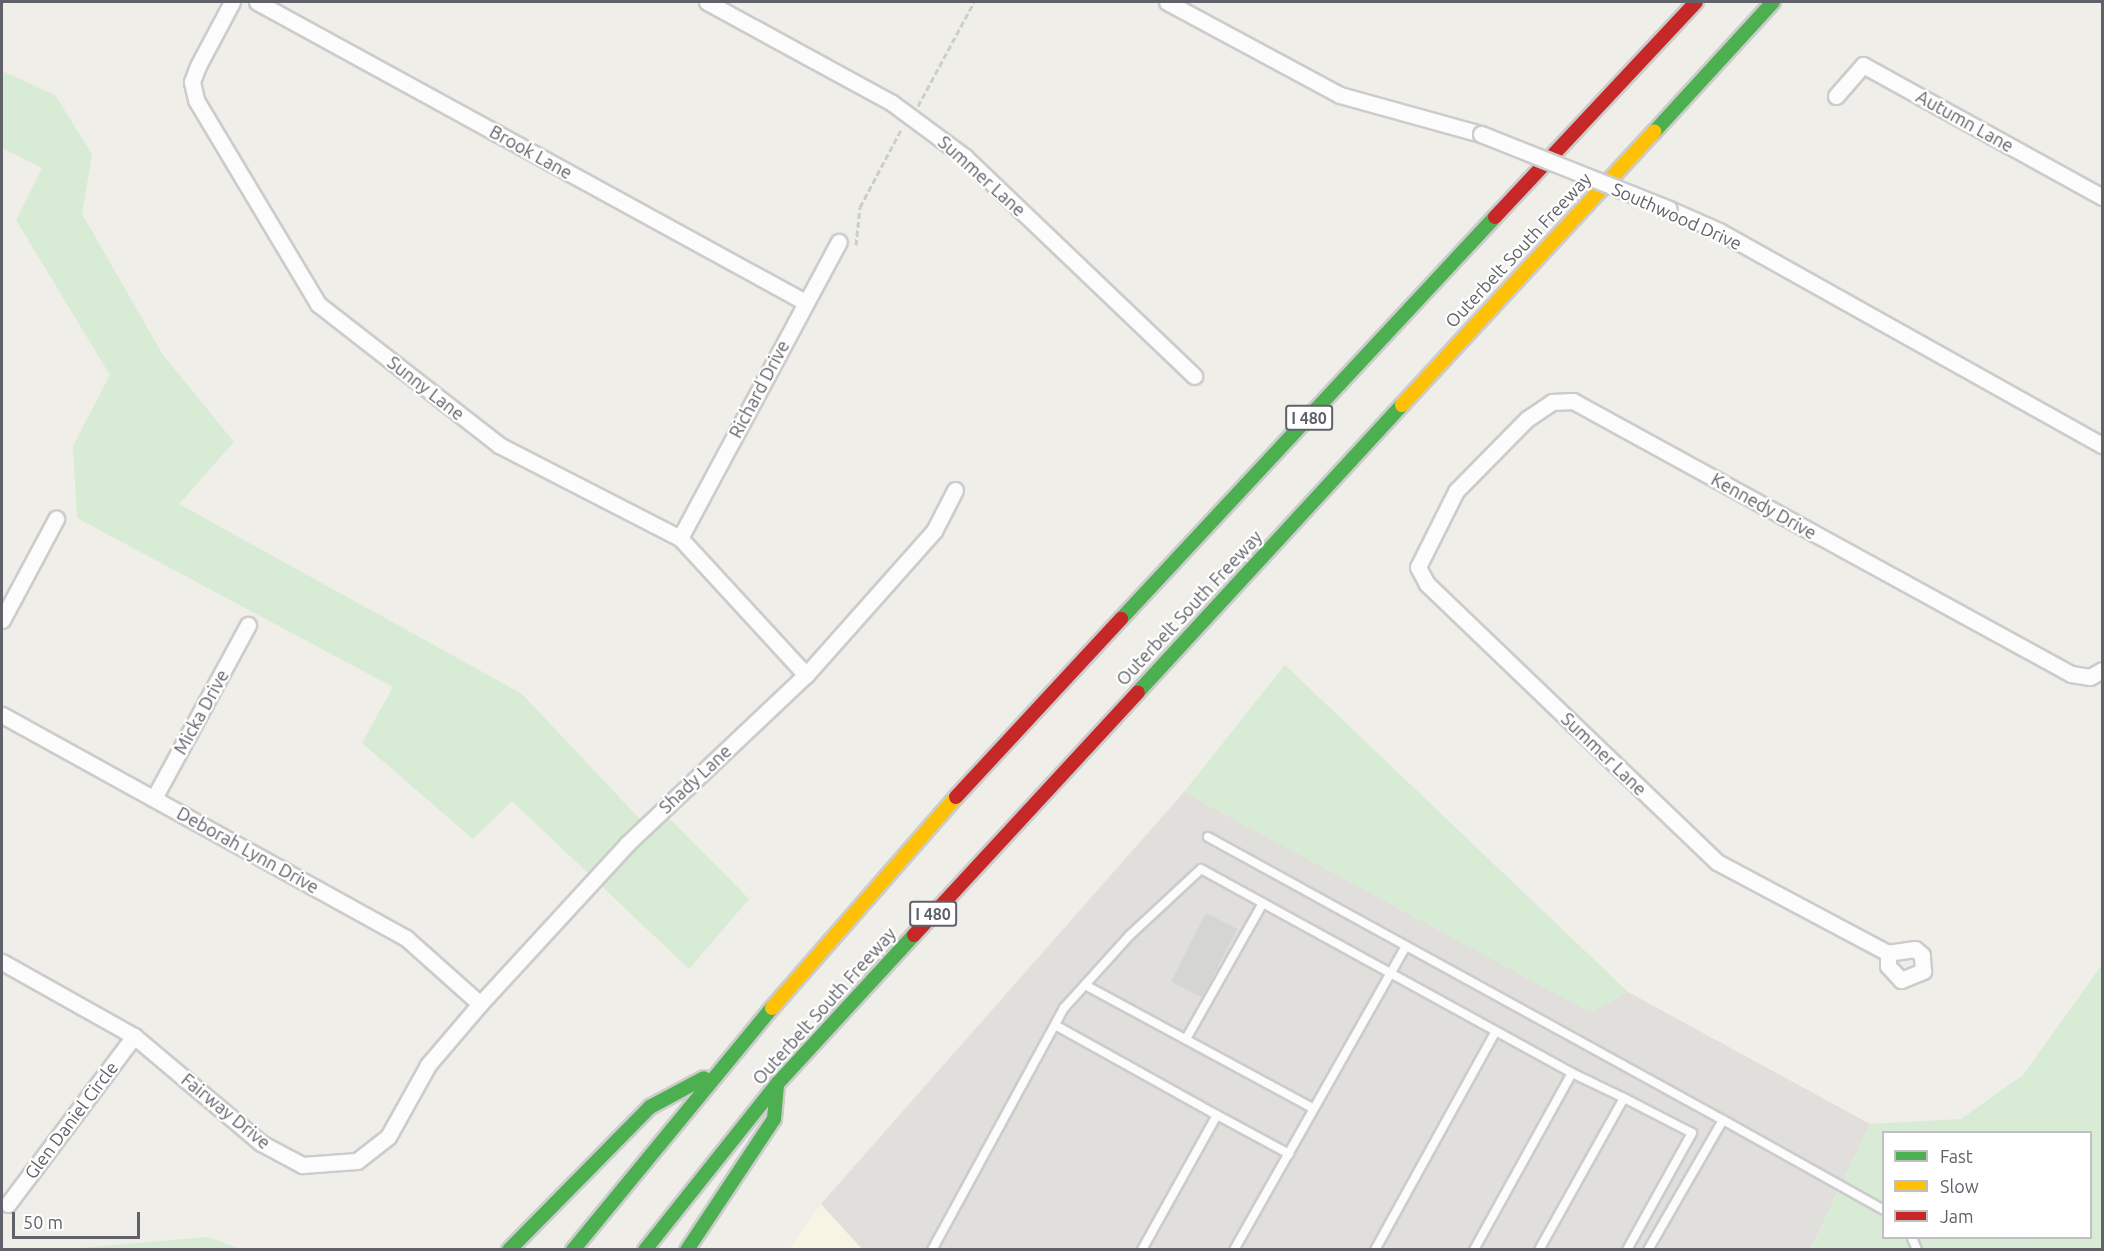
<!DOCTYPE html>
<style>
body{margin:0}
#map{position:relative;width:2104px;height:1251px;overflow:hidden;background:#efeee9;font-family:Ubuntu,sans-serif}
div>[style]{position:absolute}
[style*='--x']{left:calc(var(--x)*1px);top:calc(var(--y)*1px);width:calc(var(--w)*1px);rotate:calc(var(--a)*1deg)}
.commercial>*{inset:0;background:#f7f4e4}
.industrial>*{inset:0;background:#e0dfdb}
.green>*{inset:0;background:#d7ebd5}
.building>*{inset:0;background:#d5d5d2;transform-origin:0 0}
.path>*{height:3px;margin-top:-1.5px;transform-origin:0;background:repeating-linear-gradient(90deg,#cbcfcb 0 6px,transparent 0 9px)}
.roads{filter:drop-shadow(2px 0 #ccc) drop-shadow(-2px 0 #ccc) drop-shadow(0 2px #ccc) drop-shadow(0 -2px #ccc)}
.lane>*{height:8px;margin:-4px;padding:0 4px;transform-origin:4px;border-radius:4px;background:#fdfcfc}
.street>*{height:15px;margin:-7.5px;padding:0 7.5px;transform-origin:7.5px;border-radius:7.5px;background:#fdfcfc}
.fast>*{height:14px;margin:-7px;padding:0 7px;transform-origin:7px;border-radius:7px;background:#4caf50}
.slow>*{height:14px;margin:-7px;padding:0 7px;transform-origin:7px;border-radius:7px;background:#ffc107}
.jam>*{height:14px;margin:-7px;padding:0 7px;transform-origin:7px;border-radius:7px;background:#c62828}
.rail>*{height:4.5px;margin-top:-2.25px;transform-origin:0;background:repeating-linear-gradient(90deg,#e4e4e4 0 1.5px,transparent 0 9.5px)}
.bridges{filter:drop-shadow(2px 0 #ccc) drop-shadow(-2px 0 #ccc) drop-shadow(0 2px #ccc) drop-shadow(0 -2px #ccc)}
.street-bridge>*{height:15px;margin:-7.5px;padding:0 7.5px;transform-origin:7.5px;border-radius:7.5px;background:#fdfcfc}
span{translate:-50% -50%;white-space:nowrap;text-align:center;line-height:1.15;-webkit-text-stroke:4.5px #fff;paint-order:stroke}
.shield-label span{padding:2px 4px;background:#fff;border:2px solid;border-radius:4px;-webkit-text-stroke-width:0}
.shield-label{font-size:16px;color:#5f6268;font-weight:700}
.street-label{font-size:18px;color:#5f6268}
.frame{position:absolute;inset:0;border:3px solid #5f6268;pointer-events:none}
.legend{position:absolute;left:1882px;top:1131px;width:210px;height:108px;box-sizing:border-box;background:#fff;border:2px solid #bfc0c3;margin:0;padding:8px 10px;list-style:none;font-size:18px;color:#5f6268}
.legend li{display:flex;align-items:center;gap:12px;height:30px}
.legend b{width:30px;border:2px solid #bfc0c3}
.scale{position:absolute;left:12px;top:1212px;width:128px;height:27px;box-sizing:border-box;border:3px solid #5f6268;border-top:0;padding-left:8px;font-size:18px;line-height:21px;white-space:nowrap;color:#5f6268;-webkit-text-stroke:4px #fff;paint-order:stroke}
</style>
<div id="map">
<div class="commercial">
<div style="clip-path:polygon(821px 1204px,863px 1249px,788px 1250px)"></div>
</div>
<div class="industrial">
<div style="clip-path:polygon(1184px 792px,1590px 1012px,1628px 992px,1870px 1124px,1811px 1249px,863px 1250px,821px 1204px)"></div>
</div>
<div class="green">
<div style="clip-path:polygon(2px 71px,55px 95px,92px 154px,82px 214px,163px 355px,234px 442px,179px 504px,522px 694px,652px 832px,668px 817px,749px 899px,689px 969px,512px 801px,473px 839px,362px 743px,393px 687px,77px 518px,73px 446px,110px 375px,16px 220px,42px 168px,2px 148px)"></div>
<div style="clip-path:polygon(1285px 665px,1628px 992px,1590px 1012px,1184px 792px)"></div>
<div style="clip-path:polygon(evenodd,2102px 965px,2102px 1249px,1811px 1250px,1870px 1124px,1961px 1119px,2023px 1075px,2102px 965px,1884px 1132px,2090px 1132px,2090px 1238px,1884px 1238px,1884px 1132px)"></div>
<div style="clip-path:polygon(208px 1237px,240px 1249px,69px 1249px)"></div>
</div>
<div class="building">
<div style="left:1206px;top:913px;width:35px;height:77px;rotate:27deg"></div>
</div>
<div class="path">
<div style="--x:918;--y:106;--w:118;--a:-61.7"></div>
<div style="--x:856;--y:245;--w:38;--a:-84"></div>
<div style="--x:860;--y:207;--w:89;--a:-62"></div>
</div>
<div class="roads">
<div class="lane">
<div style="--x:1208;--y:837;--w:588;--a:28.79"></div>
<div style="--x:1085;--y:985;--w:260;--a:28.4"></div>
<div style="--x:1055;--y:1025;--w:185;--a:29.1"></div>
<div style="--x:1217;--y:1115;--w:154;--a:119.1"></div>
<div style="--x:1186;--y:1039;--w:156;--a:-60.5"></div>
<div style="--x:1624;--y:1098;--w:76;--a:27.2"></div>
<div style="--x:1692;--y:1133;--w:134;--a:119.1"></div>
<div style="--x:1217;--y:1115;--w:82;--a:28.4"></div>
<div style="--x:1912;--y:1238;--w:13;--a:67"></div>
<div style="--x:932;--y:1250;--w:276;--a:-61.4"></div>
<div style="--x:1064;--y:1008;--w:98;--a:-47.9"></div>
<div style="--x:1130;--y:935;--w:97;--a:-42.9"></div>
<div style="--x:1201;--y:869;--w:423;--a:28.8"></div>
<div style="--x:1572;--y:1073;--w:202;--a:119"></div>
<div style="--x:1234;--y:1250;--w:349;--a:-60.5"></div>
<div style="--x:1375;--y:1250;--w:250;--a:-61.1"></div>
<div style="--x:1539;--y:1250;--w:174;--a:-60.8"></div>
<div style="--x:1624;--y:1098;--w:58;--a:-154.3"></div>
<div style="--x:1648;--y:1250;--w:150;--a:-60"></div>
<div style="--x:1723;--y:1120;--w:184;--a:29.2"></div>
</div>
<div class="street">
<div style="--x:232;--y:2;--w:72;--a:118"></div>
<div style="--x:198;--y:66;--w:17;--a:111"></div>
<div style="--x:192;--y:82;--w:18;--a:77"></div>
<div style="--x:196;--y:100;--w:238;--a:59.1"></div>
<div style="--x:318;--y:304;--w:229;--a:37.9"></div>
<div style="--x:499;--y:445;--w:203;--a:27.2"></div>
<div style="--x:680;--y:538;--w:186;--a:47.4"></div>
<div style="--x:257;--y:2;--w:625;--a:28.7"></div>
<div style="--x:707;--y:2;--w:211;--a:28.6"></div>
<div style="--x:892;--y:103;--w:91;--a:36.5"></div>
<div style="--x:965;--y:157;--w:317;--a:43.7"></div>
<div style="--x:1167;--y:2;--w:196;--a:28.3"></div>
<div style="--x:1340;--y:95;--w:146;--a:15.5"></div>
<div style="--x:1836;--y:96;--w:41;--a:-48.9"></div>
<div style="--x:1863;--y:65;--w:273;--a:28.9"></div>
<div style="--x:1669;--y:209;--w:55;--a:23.7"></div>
<div style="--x:1719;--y:231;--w:439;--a:29.2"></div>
<div style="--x:680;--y:538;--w:336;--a:-61.8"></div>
<div style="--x:2;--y:620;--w:115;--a:-61.9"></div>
<div style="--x:2;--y:715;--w:461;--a:28.9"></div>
<div style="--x:406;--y:938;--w:99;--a:41.7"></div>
<div style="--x:154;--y:798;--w:197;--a:-61.5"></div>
<div style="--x:1888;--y:953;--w:13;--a:90"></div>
<div style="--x:1888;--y:966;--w:19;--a:47"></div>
<div style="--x:1901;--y:980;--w:24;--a:-22"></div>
<div style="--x:1923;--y:971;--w:16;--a:-94"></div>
<div style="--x:1922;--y:955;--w:9;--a:-139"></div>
<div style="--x:1915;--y:949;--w:27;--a:172"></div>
<div style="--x:1888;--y:953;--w:194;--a:-152"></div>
<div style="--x:1717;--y:862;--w:402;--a:-136.2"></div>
<div style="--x:1427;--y:584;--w:19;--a:-118"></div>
<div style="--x:1418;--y:567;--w:85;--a:-63.4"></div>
<div style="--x:1456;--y:491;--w:101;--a:-45.4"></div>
<div style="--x:1527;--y:419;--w:30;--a:-34"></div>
<div style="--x:1552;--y:402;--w:21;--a:-3"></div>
<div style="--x:1573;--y:401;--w:568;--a:28.73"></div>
<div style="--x:2071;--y:674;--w:19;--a:9"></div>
<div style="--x:2090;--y:677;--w:14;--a:-30"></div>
<div style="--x:2;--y:962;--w:151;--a:29.3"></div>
<div style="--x:134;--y:1036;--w:166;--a:40.1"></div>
<div style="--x:261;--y:1143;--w:47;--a:28.2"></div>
<div style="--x:302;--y:1165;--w:55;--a:-4.2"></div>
<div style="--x:357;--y:1161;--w:39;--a:-38"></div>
<div style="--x:388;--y:1137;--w:82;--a:-60.9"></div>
<div style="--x:428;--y:1065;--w:80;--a:-49.6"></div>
<div style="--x:480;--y:1004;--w:217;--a:-47.4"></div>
<div style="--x:627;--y:844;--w:246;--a:-43.4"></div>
<div style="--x:806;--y:675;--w:193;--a:-48.4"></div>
<div style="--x:934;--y:531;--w:46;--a:-62.9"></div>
<div style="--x:8;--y:1204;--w:210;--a:-53.1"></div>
</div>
<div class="fast">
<div style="--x:1654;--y:132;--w:176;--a:-47.5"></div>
<div style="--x:1121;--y:619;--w:549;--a:-47.07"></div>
<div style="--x:1138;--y:692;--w:390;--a:-47.4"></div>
<div style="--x:509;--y:1250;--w:201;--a:-45.4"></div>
<div style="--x:650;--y:1107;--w:61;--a:-28.2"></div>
<div style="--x:573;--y:1250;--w:313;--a:-50.6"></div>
<div style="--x:645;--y:1250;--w:212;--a:-51.5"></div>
<div style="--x:777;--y:1084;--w:202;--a:-47.4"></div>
<div style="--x:687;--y:1250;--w:157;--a:-56.4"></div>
<div style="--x:774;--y:1119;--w:35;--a:-85"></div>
</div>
<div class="slow">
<div style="--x:1402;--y:405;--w:372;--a:-47.3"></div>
<div style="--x:772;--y:1008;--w:280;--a:-48.9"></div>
</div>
<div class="jam">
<div style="--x:1495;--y:217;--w:294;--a:-46.9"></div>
<div style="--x:956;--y:797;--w:243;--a:-47.2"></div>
<div style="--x:914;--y:935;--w:330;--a:-47.3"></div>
</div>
</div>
<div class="rail">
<div style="--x:2069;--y:1132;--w:68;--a:-60.8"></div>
<div style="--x:2083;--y:1132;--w:40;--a:-62"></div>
<div style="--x:2004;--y:1250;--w:13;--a:-63"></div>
<div style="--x:2016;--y:1250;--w:14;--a:-60"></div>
</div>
<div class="bridges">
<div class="street-bridge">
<div style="--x:1481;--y:134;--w:202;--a:21.7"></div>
</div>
</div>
<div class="shield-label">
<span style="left:1309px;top:418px">I 480</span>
<span style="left:933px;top:914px">I 480</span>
</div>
<div class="street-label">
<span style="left:1965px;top:121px;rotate:29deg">Autumn Lane</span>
<span style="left:531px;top:152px;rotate:29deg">Brook Lane</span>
<span style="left:982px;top:176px;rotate:42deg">Summer Lane</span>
<span style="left:1677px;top:216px;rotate:24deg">Southwood Drive</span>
<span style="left:1518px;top:250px;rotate:-47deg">Outerbelt South Freeway</span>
<span style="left:426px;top:388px;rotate:38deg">Sunny Lane</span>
<span style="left:759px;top:389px;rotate:-62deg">Richard Drive</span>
<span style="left:1764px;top:506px;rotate:29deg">Kennedy Drive</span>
<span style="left:1189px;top:608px;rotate:-47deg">Outerbelt South Freeway</span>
<span style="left:201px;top:712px;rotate:-61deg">Micka Drive</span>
<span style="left:1604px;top:754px;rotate:44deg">Summer Lane</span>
<span style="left:695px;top:779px;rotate:-43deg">Shady Lane</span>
<span style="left:248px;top:850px;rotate:29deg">Deborah Lynn Drive</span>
<span style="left:824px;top:1006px;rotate:-48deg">Outerbelt South Freeway</span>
<span style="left:226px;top:1111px;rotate:39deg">Fairway Drive</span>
<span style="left:71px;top:1120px;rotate:-53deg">Glen Daniel Circle</span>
</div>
<div class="frame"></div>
<ul class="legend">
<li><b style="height:8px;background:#4caf50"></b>Fast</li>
<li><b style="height:8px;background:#ffc107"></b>Slow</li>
<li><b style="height:8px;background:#c62828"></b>Jam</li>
</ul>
<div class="scale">50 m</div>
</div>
